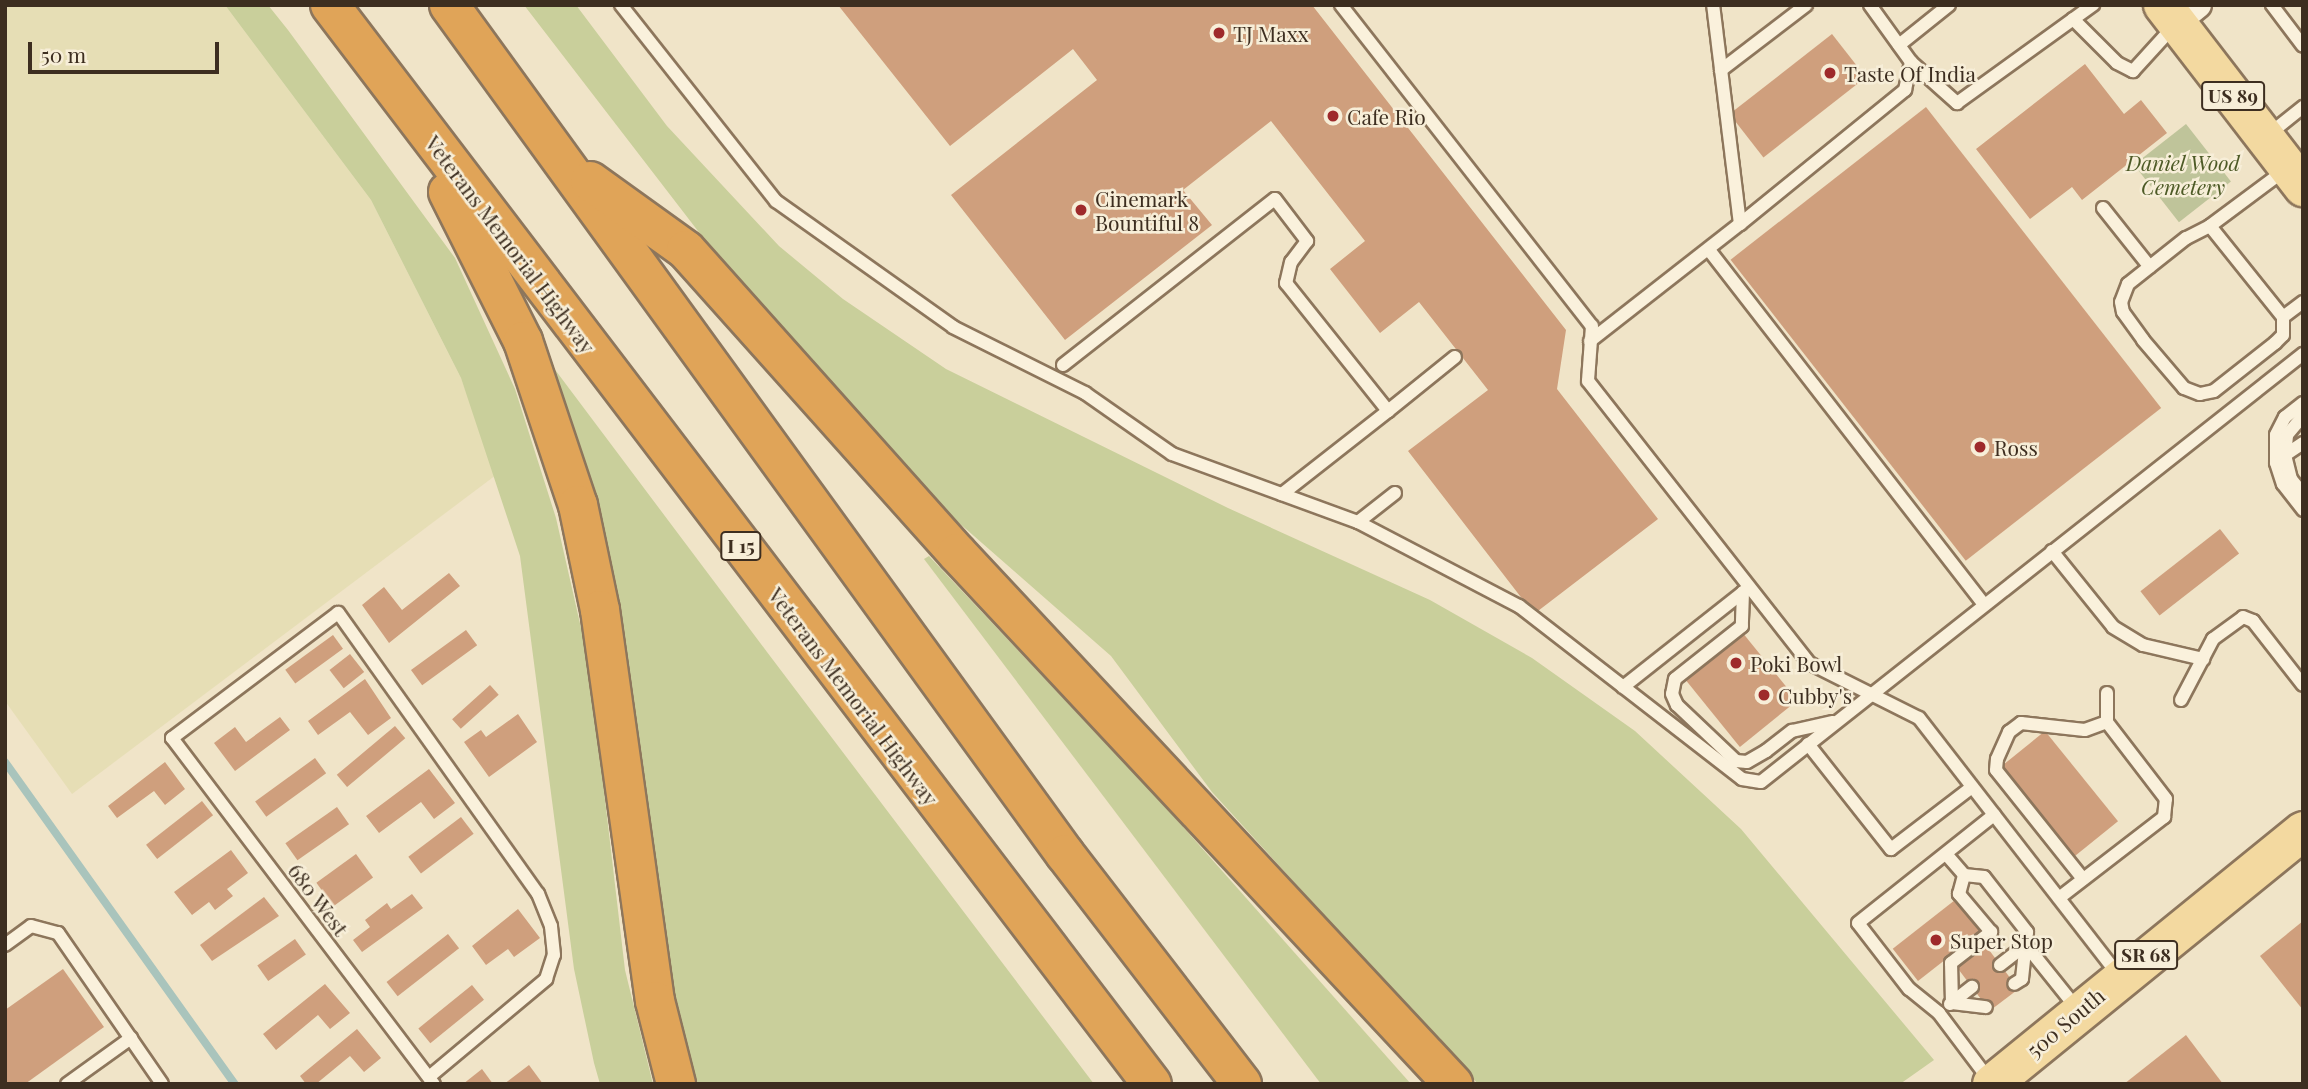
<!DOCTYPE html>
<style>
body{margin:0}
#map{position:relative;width:2308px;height:1089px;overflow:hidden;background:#f0e4c8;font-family:"Playfair Display",serif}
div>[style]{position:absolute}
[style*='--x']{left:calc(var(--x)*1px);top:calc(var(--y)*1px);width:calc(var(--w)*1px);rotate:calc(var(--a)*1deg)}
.farmland>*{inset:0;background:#e6deb5}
.green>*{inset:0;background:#c9cf9b}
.cemetery>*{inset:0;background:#bfc49a;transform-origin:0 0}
.stream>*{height:8px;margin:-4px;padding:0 4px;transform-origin:4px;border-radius:4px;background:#a9c4bc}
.building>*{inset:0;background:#cf9f7d;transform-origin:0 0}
.roads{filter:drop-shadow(2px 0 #8d765c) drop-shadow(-2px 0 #8d765c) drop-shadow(0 2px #8d765c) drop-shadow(0 -2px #8d765c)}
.lane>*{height:12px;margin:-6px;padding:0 6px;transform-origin:6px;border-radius:6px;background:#faf1dc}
.street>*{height:26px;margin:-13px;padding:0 13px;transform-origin:13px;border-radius:13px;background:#faf1dc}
.primary>*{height:38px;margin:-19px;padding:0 19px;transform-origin:19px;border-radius:19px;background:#f3d9a0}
.highway>*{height:38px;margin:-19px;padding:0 19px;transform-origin:19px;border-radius:19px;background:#e0a458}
.dots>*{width:19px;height:19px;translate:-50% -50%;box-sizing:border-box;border:4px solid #f7eed8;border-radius:50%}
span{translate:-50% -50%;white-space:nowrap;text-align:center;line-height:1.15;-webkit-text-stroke:5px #f7eed8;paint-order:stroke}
.shield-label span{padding:2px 5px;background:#f7eed8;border:2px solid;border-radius:5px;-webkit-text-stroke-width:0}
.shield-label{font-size:19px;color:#3d2e20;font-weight:700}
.poi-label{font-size:21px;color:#3d2e20}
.left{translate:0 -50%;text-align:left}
.park-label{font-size:21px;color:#4d5a26;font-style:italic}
.street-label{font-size:21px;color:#3d2e20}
.frame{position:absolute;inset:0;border:7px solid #3d2e20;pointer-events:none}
.scale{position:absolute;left:28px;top:42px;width:191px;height:32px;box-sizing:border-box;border:4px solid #3d2e20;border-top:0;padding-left:9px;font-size:21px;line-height:24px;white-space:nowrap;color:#3d2e20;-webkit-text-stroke:5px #f7eed8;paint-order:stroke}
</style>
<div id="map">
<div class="farmland">
<div style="clip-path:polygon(5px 5px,225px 5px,371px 200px,461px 378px,496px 475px,72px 794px,5px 701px)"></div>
</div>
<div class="green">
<div style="clip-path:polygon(225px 5px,268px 5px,288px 30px,455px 258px,515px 389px,556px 518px,589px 663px,625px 970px,653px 1084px,600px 1084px,594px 1063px,574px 969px,520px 556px,461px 378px,371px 200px)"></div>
<div style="clip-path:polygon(524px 5px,576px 5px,667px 126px,779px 246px,843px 299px,946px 369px,1228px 508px,1430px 600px,1532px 658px,1635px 731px,1741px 829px,1934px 1060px,1900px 1084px,1478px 1084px,1212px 792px,1111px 656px,918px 487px,768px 322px)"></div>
<div style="clip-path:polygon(544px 355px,767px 652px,1094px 1084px,687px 1084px)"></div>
<div style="clip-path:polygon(929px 556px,1162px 803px,1411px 1084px,1321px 1084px,924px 559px)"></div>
</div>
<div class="cemetery">
<div style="left:2186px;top:124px;width:73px;height:66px;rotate:52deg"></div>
</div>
<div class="stream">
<div style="--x:5;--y:762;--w:396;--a:54.5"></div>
</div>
<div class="building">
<div style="clip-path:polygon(838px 5px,1312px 5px,1566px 330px,1557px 389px,1658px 519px,1534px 614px,1408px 451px,1488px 390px,1419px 302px,1380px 333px,1330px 269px,1365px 241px,1271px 121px,1183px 190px,1212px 225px,1065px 340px,951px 195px,1097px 80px,1073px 49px,950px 146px)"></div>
<div style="left:1832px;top:34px;width:55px;height:130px;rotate:52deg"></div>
<div style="clip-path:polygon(2085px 64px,2124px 114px,2141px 100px,2167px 133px,2082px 200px,2072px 187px,2030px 219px,1976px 149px)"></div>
<div style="left:1926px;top:107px;width:382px;height:248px;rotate:52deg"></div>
<div style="left:2220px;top:529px;width:31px;height:101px;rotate:52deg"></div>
<div style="clip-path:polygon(449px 573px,460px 586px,389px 643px,362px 605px,384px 587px,402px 610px)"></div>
<div style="left:466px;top:630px;width:19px;height:68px;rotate:54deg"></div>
<div style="left:1742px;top:632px;width:88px;height:74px;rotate:51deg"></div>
<div style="left:333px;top:635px;width:17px;height:59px;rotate:54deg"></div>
<div style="left:350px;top:654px;width:23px;height:26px;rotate:52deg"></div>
<div style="clip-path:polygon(365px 679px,391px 718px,368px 735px,350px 712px,318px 735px,308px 721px)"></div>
<div style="left:490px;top:685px;width:13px;height:51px;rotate:48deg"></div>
<div style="clip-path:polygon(518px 714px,537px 742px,489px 777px,464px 742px,481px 730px,486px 737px)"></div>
<div style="clip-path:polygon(280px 717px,290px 730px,235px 771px,214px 743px,235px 727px,246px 742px)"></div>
<div style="left:395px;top:726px;width:16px;height:76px;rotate:50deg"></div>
<div style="left:2045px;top:731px;width:116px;height:57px;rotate:51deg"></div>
<div style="left:315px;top:758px;width:19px;height:74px;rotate:54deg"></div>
<div style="clip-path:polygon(165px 762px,185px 789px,165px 805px,154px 791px,117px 818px,108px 806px)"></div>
<div style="clip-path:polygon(429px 769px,455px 803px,434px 819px,421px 802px,379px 833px,366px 816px)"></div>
<div style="left:202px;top:801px;width:18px;height:71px;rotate:52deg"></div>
<div style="left:337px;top:807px;width:21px;height:63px;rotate:55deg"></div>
<div style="left:461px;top:817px;width:21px;height:66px;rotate:53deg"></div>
<div style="clip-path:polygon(231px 850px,248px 873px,227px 889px,233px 896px,215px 910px,209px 902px,192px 915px,174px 892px)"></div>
<div style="left:356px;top:854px;width:29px;height:49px;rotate:54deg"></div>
<div style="clip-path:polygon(412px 894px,423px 908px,362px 952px,353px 940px,370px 927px,365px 920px,387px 903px,391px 909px)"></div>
<div style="clip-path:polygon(264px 897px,279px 916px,212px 961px,200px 945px)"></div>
<div style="left:1955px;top:900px;width:41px;height:79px;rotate:52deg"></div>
<div style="clip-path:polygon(518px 909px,540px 938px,514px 957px,508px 949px,486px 965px,472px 946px)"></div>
<div style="clip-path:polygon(2303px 921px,2303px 1010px,2260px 956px)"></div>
<div style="left:448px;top:934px;width:18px;height:78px;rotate:52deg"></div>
<div style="left:295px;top:939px;width:19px;height:46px;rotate:55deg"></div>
<div style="left:1983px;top:942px;width:59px;height:36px;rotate:53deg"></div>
<div style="clip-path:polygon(63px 969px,104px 1027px,25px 1084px,5px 1084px,5px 1010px)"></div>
<div style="clip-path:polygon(325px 984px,350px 1013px,330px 1029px,318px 1015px,276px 1050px,263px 1034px)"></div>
<div style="left:472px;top:985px;width:19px;height:69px;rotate:51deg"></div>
<div style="clip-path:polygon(357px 1029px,381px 1058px,364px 1072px,350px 1056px,316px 1084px,306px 1084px,300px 1076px)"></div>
<div style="clip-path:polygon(2186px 1035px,2223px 1084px,2124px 1084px)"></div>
<div style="clip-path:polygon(529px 1065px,543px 1084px,504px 1084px)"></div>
<div style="clip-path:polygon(482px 1069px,493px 1084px,463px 1084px)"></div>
</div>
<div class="roads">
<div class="lane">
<div style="--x:621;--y:5;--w:250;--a:51.7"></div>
<div style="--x:776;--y:201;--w:217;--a:35.4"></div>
<div style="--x:953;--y:327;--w:148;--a:26.6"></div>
<div style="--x:1085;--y:393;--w:106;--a:35"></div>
<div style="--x:1172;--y:454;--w:198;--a:20.1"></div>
<div style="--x:1358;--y:522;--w:182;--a:27.6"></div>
<div style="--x:1519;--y:606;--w:282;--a:37.8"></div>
<div style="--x:1742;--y:779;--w:19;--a:9"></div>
<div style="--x:1761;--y:782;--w:691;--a:-38.3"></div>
<div style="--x:1341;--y:5;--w:407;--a:52"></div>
<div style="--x:1592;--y:326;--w:55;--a:94.2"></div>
<div style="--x:1588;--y:381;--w:358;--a:51.9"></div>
<div style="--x:1809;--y:663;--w:123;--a:26.6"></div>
<div style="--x:1919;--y:718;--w:326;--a:52.2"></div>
<div style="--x:2272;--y:5;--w:51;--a:52.9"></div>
<div style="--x:2073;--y:19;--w:62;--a:45"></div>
<div style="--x:2117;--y:63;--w:18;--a:27"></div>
<div style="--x:2133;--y:71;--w:59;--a:-47.7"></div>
<div style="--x:1899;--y:45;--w:64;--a:-38.7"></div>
<div style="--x:1911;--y:62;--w:62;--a:41.7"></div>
<div style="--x:1957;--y:103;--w:168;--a:-35.8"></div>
<div style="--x:1721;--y:70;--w:107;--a:-37.4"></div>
<div style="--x:2268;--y:135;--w:45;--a:-38.7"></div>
<div style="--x:2285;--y:170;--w:94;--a:143.3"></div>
<div style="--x:2210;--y:226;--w:117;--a:51.3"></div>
<div style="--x:2283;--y:317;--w:25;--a:-37"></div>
<div style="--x:2103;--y:208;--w:75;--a:51.5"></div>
<div style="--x:1740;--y:224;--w:213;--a:-39.1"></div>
<div style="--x:1905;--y:90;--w:29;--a:-78"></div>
<div style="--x:1911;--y:62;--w:70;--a:-125.7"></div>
<div style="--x:2210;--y:226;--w:27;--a:153"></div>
<div style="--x:2186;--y:238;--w:74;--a:141.6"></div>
<div style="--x:2128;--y:284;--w:19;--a:111"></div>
<div style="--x:2121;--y:302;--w:10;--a:79"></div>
<div style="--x:2123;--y:312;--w:34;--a:54"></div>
<div style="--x:2143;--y:340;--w:63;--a:49.5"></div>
<div style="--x:2184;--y:388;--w:17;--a:21"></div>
<div style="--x:2200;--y:394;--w:14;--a:-12"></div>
<div style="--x:2214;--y:391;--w:78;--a:-38.2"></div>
<div style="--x:2275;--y:343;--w:11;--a:-45"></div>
<div style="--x:2283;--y:335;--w:18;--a:-90"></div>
<div style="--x:1709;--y:250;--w:448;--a:52.2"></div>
<div style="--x:1590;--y:341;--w:190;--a:-38"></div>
<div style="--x:1740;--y:224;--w:221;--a:-97"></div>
<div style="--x:1063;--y:365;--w:269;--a:-38.1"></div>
<div style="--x:1275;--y:199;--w:53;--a:52.7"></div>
<div style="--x:1307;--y:241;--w:26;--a:127"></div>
<div style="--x:1291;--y:262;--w:22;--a:103"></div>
<div style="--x:1286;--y:283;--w:164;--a:51.4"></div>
<div style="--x:1388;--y:411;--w:135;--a:141.9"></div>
<div style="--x:2303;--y:403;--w:23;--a:142"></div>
<div style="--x:2285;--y:417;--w:20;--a:117"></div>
<div style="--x:2276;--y:435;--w:28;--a:90"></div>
<div style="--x:2276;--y:463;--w:22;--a:72"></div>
<div style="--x:2283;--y:484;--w:33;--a:52"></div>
<div style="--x:1388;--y:411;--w:86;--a:-38.9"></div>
<div style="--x:2303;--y:443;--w:22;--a:146"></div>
<div style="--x:2285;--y:455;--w:25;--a:76"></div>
<div style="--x:2291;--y:479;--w:19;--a:51"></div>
<div style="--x:2285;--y:455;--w:20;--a:-84"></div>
<div style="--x:2287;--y:435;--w:25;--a:-50"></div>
<div style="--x:1358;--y:522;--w:47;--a:-38.1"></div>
<div style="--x:2052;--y:551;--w:97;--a:51.2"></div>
<div style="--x:2113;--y:627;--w:35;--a:31"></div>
<div style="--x:2143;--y:645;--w:62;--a:13.1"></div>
<div style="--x:1743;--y:592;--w:34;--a:92"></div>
<div style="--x:1742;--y:626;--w:85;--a:141.7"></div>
<div style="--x:1675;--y:679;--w:15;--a:101"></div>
<div style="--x:1672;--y:694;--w:12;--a:66"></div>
<div style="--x:1677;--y:705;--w:81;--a:43.5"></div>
<div style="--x:1736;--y:761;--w:11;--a:5"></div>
<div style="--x:1747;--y:762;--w:22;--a:-30"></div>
<div style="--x:1766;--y:751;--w:33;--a:-38"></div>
<div style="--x:1792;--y:731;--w:42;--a:-12.4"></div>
<div style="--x:1623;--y:687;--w:158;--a:-38.3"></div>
<div style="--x:2181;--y:700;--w:69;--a:-62.3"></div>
<div style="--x:2213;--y:639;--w:37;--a:-36"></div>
<div style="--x:2243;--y:617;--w:11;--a:22"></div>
<div style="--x:2253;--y:621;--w:81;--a:52"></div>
<div style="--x:1808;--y:744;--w:134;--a:51.7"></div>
<div style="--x:1891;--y:849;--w:102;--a:-37.4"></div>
<div style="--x:1946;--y:854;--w:28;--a:49"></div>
<div style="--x:1964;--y:875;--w:20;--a:6"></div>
<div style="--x:1984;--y:877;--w:70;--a:52"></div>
<div style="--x:2027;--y:932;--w:47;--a:96.1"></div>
<div style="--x:2022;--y:979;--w:9;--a:148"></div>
<div style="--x:2083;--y:879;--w:139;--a:-128.6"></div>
<div style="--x:1996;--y:770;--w:11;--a:-85"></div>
<div style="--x:1997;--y:759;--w:30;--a:-66"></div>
<div style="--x:2009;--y:732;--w:15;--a:-37"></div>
<div style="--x:2021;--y:723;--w:64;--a:6.2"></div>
<div style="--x:2085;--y:730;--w:23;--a:-20"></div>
<div style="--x:2059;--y:898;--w:133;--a:-37.6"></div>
<div style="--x:2164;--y:817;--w:18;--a:-84"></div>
<div style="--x:2166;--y:799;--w:97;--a:-127.5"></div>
<div style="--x:2107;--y:722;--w:29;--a:-90"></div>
<div style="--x:5;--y:945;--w:32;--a:-36"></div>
<div style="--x:31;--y:926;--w:28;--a:15"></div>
<div style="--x:58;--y:933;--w:183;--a:55.4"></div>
<div style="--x:2026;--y:945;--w:83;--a:51.3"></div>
<div style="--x:2000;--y:965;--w:33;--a:-38"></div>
<div style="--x:1952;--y:1003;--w:40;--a:-91.4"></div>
<div style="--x:1951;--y:963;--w:51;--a:-37.8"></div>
<div style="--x:1991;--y:932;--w:50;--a:-130.1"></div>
<div style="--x:1959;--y:894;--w:20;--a:-75"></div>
<div style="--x:1952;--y:1003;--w:34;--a:7"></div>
<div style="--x:1950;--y:1004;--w:28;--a:-38"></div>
<div style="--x:429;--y:1077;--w:153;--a:-39.9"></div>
<div style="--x:546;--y:979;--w:25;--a:-72"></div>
<div style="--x:554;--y:955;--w:29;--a:-96"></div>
<div style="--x:551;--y:926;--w:35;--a:-112"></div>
<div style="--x:538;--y:894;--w:345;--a:-125.4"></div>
<div style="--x:338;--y:613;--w:208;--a:143"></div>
<div style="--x:172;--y:738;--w:434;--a:52.9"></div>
<div style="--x:1990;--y:1081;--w:85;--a:-126.9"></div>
<div style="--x:1939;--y:1013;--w:38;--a:-141"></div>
<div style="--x:1909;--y:989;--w:83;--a:-127.7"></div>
<div style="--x:1858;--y:923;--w:174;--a:-38.5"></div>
<div style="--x:67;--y:1084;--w:79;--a:-35.7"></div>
</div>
<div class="street">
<div style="--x:2177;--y:22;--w:27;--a:-39"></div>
</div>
<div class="primary">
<div style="--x:2163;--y:5;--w:230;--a:52.4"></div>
<div style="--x:1992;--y:1084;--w:401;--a:-39.1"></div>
</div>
<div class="highway">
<div style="--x:330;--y:5;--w:1356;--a:52.7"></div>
<div style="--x:449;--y:5;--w:1049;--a:54.04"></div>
<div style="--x:1065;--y:854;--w:290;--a:52.4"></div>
<div style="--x:590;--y:181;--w:118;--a:35.7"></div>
<div style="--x:686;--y:250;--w:407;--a:48.2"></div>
<div style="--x:957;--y:553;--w:727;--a:46.95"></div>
<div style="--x:448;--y:192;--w:167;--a:63.3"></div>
<div style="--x:523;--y:341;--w:173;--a:71.5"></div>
<div style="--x:578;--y:505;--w:107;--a:78.2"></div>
<div style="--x:600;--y:610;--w:395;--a:82"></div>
<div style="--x:655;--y:1001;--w:86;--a:75.8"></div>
</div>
</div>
<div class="dots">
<div style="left:1219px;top:33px;background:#9e2a2b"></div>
<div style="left:1830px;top:73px;background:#9e2a2b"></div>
<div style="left:1333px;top:116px;background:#9e2a2b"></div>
<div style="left:1081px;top:210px;background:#9e2a2b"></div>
<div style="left:1980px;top:447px;background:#9e2a2b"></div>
<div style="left:1736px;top:663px;background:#9e2a2b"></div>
<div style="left:1764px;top:695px;background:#9e2a2b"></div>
<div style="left:1936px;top:940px;background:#9e2a2b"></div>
</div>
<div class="shield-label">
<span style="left:2233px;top:96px">US 89</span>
<span style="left:741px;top:546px">I 15</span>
<span style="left:2146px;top:955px">SR 68</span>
</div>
<div class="poi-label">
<span class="left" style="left:1233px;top:33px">TJ Maxx</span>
<span class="left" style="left:1844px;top:73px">Taste Of India</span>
<span class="left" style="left:1347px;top:116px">Cafe Rio</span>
<span class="left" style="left:1095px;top:210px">Cinemark<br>Bountiful 8</span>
<span class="left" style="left:1994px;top:447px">Ross</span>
<span class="left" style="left:1750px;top:663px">Poki Bowl</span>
<span class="left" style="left:1778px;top:695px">Cubby's</span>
<span class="left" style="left:1950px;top:940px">Super Stop</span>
</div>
<div class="park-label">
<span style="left:2183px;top:174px">Daniel Wood<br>Cemetery</span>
</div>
<div class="street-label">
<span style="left:511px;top:244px;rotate:53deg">Veterans Memorial Highway</span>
<span style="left:854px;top:696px;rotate:53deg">Veterans Memorial Highway</span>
<span style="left:319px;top:899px;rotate:53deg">680 West</span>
<span style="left:2065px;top:1022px;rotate:-40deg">500 South</span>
</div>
<div class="frame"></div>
<div class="scale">50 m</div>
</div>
